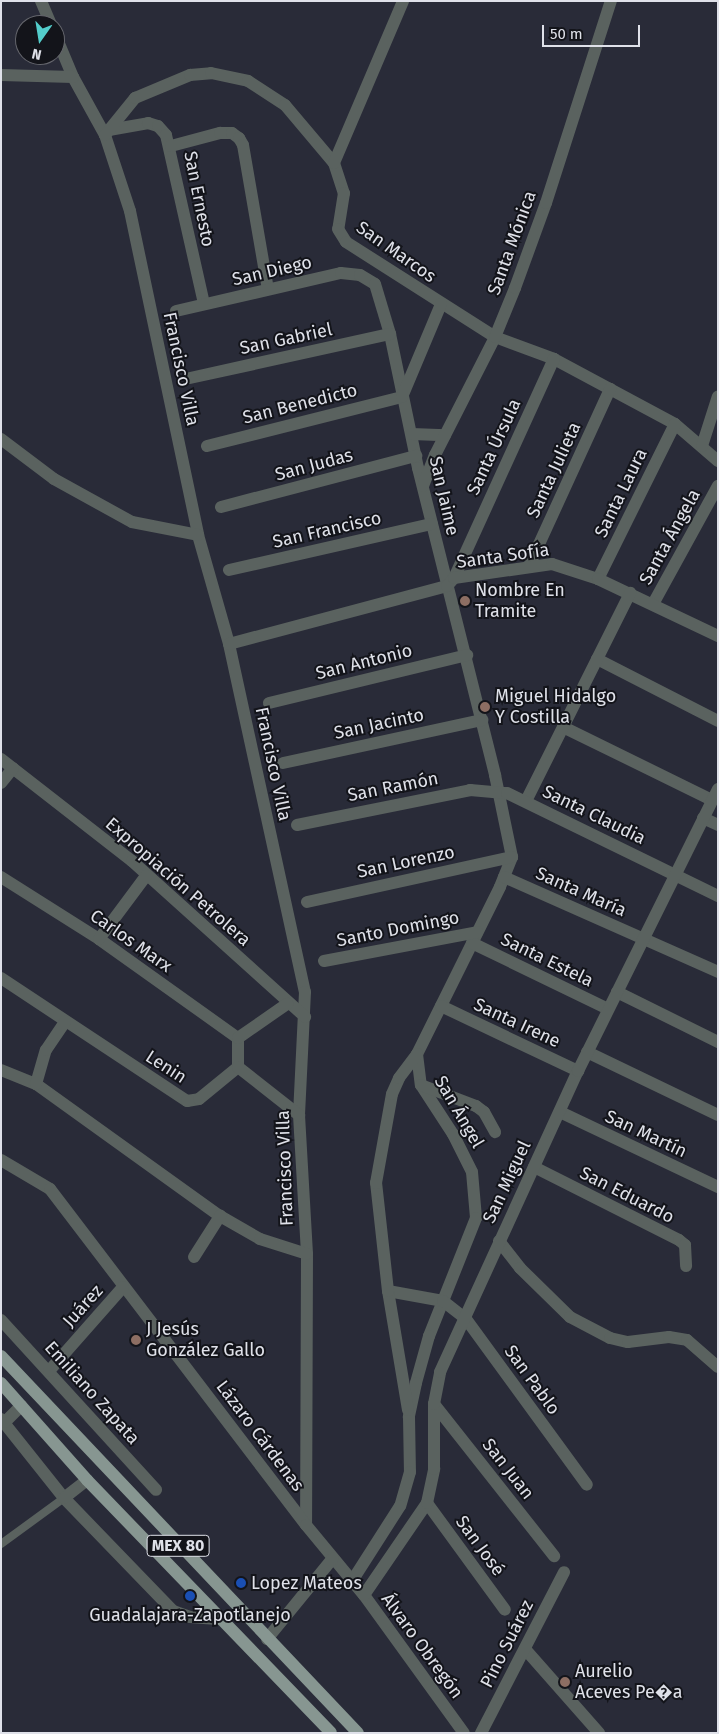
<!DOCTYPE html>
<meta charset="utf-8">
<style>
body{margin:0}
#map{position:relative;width:719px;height:1734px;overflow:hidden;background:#292b38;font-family:"Fira Sans",sans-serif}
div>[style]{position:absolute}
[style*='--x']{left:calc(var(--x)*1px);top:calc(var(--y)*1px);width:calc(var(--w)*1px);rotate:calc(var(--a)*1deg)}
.service>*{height:8px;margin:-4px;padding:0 4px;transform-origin:4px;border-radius:4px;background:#5a625f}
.minor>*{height:12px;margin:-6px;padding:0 6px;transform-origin:6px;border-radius:6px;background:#5a625f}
.primary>*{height:12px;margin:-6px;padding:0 6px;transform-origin:6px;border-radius:6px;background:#879691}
.dots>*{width:14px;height:14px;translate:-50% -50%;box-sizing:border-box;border:2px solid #13141a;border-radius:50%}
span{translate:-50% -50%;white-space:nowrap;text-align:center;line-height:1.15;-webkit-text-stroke:4px #13141a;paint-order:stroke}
.shield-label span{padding:1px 4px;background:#13141a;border:1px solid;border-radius:4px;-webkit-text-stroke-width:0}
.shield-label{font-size:16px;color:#dfe1e9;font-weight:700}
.street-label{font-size:18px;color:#dfe1e9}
.poi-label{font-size:18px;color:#dfe1e9}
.left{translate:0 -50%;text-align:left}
.frame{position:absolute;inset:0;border:2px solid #dfe1e9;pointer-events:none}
.north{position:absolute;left:15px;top:15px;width:50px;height:50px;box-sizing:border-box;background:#13141a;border:1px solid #65666d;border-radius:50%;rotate:193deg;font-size:14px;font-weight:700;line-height:20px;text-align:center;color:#dfe1e9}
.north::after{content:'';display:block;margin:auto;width:18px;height:22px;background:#53cdcb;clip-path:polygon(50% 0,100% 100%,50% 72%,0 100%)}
.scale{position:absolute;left:542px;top:25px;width:98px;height:22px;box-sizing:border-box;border:2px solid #dfe1e9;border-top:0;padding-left:6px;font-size:15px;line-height:18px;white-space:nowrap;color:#dfe1e9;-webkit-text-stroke:4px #13141a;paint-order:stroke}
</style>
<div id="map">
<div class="service">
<div style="--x:1;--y:1544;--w:78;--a:-36.1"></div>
</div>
<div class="minor">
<div style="--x:41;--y:1;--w:26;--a:67"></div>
<div style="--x:55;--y:34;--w:47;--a:67.3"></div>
<div style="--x:73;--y:77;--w:66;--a:61.1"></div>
<div style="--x:105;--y:135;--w:80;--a:71.8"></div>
<div style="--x:130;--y:211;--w:331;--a:78.1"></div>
<div style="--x:198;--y:535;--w:113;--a:74.1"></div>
<div style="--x:229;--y:644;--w:356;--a:77.7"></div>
<div style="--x:305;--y:992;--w:123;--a:92.8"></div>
<div style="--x:299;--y:1115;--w:139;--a:86.7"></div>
<div style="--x:307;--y:1254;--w:271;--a:90.2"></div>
<div style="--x:1;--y:75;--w:72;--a:1.6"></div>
<div style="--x:109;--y:130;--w:40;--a:-10"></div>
<div style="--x:148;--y:123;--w:10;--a:17"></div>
<div style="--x:158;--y:126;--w:12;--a:48"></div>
<div style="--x:166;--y:135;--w:173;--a:77.3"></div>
<div style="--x:105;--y:135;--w:48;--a:-51"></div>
<div style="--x:135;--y:98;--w:60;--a:-22.7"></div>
<div style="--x:190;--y:75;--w:21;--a:-5"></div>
<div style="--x:211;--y:73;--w:38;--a:12"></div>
<div style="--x:248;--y:81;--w:44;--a:33"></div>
<div style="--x:285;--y:105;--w:76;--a:49.8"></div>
<div style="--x:334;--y:163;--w:32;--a:72"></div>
<div style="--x:344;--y:193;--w:36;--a:99"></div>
<div style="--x:338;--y:229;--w:15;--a:58"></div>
<div style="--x:346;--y:242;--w:177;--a:32.5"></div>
<div style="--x:495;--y:337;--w:63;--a:20.4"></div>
<div style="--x:554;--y:359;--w:137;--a:28.2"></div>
<div style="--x:675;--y:424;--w:57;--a:40.7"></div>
<div style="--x:171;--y:146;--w:51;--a:-14.9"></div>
<div style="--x:220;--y:133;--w:12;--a:0"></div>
<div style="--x:232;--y:133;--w:9;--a:36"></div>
<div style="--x:239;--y:138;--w:8;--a:60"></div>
<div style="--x:243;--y:145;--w:146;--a:80.2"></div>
<div style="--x:334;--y:163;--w:176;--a:-66.9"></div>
<div style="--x:176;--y:311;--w:169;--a:-13"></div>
<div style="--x:341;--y:273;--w:19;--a:6"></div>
<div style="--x:360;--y:275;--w:17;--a:31"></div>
<div style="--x:375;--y:284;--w:52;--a:73.3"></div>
<div style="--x:390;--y:334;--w:137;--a:78.2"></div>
<div style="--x:418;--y:468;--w:317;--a:75.9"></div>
<div style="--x:495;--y:775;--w:84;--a:78.3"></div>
<div style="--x:512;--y:857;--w:32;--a:112"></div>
<div style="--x:500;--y:887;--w:186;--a:116.4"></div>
<div style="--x:417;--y:1054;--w:31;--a:83"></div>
<div style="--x:421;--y:1085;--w:59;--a:56.9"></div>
<div style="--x:453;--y:1134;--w:42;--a:63.4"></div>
<div style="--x:472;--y:1172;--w:46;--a:85"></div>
<div style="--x:476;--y:1218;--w:127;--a:111.7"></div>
<div style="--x:429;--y:1336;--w:49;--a:105.5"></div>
<div style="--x:416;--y:1383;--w:35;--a:102"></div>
<div style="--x:409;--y:1417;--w:55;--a:89"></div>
<div style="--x:410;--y:1472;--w:35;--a:106"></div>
<div style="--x:400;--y:1506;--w:89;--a:122.6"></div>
<div style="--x:190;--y:378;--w:205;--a:-12.4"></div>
<div style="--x:412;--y:434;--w:33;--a:2"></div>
<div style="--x:1;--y:439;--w:66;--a:37"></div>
<div style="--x:54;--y:479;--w:89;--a:28.9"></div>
<div style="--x:132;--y:522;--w:67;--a:11.1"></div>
<div style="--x:207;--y:446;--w:201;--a:-14.1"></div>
<div style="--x:402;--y:397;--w:101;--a:-67.2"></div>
<div style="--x:702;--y:446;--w:52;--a:-72.3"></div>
<div style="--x:423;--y:486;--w:33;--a:-69"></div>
<div style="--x:435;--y:455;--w:132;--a:-63"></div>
<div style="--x:495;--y:337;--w:53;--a:-67.8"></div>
<div style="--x:515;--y:288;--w:90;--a:-70"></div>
<div style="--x:546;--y:203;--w:212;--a:-72.2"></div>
<div style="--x:221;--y:507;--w:202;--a:-14.7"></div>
<div style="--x:529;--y:566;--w:195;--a:-65.4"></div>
<div style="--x:229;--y:570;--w:208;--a:-12.8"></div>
<div style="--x:454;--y:578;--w:241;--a:-65.5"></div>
<div style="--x:598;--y:579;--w:173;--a:-63.6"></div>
<div style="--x:653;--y:604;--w:135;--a:-61.2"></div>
<div style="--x:229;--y:644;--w:226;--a:-14.9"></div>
<div style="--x:447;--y:586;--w:11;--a:-49"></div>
<div style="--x:454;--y:578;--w:99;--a:-8.1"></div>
<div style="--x:552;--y:564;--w:48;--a:18.1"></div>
<div style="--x:598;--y:579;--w:133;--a:25.4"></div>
<div style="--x:597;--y:659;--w:136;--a:27.1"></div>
<div style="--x:269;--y:703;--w:204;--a:-13.6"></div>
<div style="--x:563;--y:727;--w:166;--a:26.1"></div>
<div style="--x:1;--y:759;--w:166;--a:37.9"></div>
<div style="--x:132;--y:861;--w:233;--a:42"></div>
<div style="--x:283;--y:763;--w:204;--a:-12.2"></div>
<div style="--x:1;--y:783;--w:19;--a:-51"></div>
<div style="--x:526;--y:801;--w:233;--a:-63.4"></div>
<div style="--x:703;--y:818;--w:17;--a:25"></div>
<div style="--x:297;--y:825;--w:177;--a:-11.4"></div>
<div style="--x:470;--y:790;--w:37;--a:5"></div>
<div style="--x:507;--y:793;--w:235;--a:26"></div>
<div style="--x:1;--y:877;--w:116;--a:32.3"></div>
<div style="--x:99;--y:939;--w:171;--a:35.5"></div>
<div style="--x:504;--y:877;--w:234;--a:23.9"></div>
<div style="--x:307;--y:902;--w:210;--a:-12.4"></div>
<div style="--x:99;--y:939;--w:79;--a:-53.3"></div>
<div style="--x:472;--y:943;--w:151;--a:25.9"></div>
<div style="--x:324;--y:961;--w:156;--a:-10.7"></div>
<div style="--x:1;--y:978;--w:223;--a:33.5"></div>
<div style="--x:187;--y:1101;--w:12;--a:-9"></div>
<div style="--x:199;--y:1099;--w:50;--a:-39.4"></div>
<div style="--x:238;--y:1067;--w:29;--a:-90"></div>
<div style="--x:238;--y:1038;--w:60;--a:-34.8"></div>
<div style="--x:617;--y:992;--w:113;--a:26.3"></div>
<div style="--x:441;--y:1006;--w:152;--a:25.4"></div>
<div style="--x:587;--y:1052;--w:145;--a:25.7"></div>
<div style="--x:238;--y:1067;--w:78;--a:38.2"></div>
<div style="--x:1;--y:1070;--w:38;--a:22"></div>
<div style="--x:36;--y:1084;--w:226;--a:35.7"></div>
<div style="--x:220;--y:1216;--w:46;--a:29.9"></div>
<div style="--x:260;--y:1239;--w:49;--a:17.7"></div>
<div style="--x:36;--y:1084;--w:35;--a:-74"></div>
<div style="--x:46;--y:1050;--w:34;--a:-56"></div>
<div style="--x:421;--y:1085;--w:59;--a:20.9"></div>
<div style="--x:476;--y:1106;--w:10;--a:37"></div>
<div style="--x:484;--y:1112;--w:23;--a:61"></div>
<div style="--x:560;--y:1112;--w:175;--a:25.4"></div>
<div style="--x:1;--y:1160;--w:57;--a:30.6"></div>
<div style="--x:50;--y:1189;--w:422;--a:52.7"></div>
<div style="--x:306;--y:1525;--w:91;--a:50.4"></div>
<div style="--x:364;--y:1595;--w:170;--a:54.1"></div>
<div style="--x:534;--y:1167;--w:162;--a:26.7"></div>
<div style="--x:679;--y:1240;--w:8;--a:40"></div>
<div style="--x:685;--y:1245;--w:21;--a:87"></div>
<div style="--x:499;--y:1241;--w:34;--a:52"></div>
<div style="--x:520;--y:1268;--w:70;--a:44.4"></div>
<div style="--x:570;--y:1317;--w:45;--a:27.7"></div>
<div style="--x:610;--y:1338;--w:18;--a:13"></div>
<div style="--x:628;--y:1342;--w:41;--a:-7"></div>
<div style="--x:669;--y:1337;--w:18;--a:9"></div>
<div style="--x:687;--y:1340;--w:41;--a:41.1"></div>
<div style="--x:194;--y:1257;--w:49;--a:-57.6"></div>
<div style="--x:388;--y:1291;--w:56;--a:10.3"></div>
<div style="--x:443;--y:1301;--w:29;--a:38"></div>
<div style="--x:466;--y:1319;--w:205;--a:53.9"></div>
<div style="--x:1;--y:1320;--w:230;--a:47.6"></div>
<div style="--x:49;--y:1371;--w:112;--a:-48.6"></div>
<div style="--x:434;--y:1404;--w:194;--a:51.7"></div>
<div style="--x:408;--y:1410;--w:121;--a:-99.5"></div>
<div style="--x:388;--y:1291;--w:109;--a:-96.3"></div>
<div style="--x:376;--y:1183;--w:90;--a:-79.8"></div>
<div style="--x:392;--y:1094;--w:17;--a:-66"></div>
<div style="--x:399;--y:1078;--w:30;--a:-53"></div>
<div style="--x:1;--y:1419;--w:101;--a:51.4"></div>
<div style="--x:64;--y:1498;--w:157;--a:46"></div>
<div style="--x:173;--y:1611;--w:18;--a:19"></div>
<div style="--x:190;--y:1617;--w:31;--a:4"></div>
<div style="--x:5;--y:1422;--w:23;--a:-45"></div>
<div style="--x:64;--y:1498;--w:29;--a:-38"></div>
<div style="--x:427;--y:1503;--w:132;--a:53.9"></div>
<div style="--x:364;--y:1595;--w:112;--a:-55.6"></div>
<div style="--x:427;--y:1503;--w:35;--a:-78"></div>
<div style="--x:434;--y:1469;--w:65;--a:-90"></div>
<div style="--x:434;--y:1404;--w:33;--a:-79"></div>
<div style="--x:440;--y:1372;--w:331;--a:-65.4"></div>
<div style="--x:578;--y:1071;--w:315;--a:-63.6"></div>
<div style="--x:267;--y:1639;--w:104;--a:-50.8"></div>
<div style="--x:525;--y:1649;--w:112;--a:48.6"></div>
<div style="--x:481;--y:1733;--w:181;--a:-62.7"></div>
</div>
<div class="primary">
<div style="--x:1;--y:1356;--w:519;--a:46.56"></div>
<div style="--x:1;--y:1383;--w:130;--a:48.4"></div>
<div style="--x:87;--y:1480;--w:351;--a:46"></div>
</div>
<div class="dots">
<div style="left:465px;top:601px;background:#8d6e63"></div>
<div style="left:485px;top:707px;background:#8d6e63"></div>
<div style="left:136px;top:1340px;background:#8d6e63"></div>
<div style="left:241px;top:1583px;background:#1a4fb4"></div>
<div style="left:190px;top:1596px;background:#1a4fb4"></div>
<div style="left:565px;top:1682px;background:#8d6e63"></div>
</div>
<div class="shield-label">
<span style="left:178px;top:1546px">MEX 80</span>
</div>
<div class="street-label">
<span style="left:199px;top:199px;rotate:79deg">San Ernesto</span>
<span style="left:512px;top:243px;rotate:-70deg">Santa Mónica</span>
<span style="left:396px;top:252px;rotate:35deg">San Marcos</span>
<span style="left:272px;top:271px;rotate:-13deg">San Diego</span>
<span style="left:286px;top:339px;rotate:-12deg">San Gabriel</span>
<span style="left:181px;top:369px;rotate:78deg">Francisco Villa</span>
<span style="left:300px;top:404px;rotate:-14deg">San Benedicto</span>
<span style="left:494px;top:447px;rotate:-65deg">Santa Úrsula</span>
<span style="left:314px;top:465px;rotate:-15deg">San Judas</span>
<span style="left:554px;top:470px;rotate:-65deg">Santa Julieta</span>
<span style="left:621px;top:493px;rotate:-64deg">Santa Laura</span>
<span style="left:444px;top:496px;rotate:77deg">San Jaime</span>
<span style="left:327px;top:530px;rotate:-13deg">San Francisco</span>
<span style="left:670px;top:537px;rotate:-61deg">Santa Ángela</span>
<span style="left:503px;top:556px;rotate:-8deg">Santa Sofía</span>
<span style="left:364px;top:662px;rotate:-14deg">San Antonio</span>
<span style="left:379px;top:724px;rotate:-12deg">San Jacinto</span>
<span style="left:273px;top:764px;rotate:78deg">Francisco Villa</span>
<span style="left:393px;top:787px;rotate:-11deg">San Ramón</span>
<span style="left:594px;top:815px;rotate:26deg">Santa Claudia</span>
<span style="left:406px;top:862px;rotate:-12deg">San Lorenzo</span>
<span style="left:178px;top:882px;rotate:41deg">Expropiación Petrolera</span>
<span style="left:581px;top:892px;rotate:24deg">Santa María</span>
<span style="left:398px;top:929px;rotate:-11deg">Santo Domingo</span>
<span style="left:131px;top:941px;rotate:35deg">Carlos Marx</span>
<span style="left:547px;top:960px;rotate:26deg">Santa Estela</span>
<span style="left:517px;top:1023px;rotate:25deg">Santa Irene</span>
<span style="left:166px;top:1067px;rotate:33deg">Lenin</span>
<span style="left:459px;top:1112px;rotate:60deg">San Ángel</span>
<span style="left:646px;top:1134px;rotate:25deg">San Martín</span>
<span style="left:285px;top:1168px;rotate:-92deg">Francisco Villa</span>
<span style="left:507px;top:1182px;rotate:-65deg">San Miguel</span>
<span style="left:627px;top:1195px;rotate:27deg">San Eduardo</span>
<span style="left:83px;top:1306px;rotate:-48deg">Juárez</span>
<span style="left:532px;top:1380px;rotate:54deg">San Pablo</span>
<span style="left:92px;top:1393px;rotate:48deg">Emiliano Zapata</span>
<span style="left:260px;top:1436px;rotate:53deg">Lázaro Cárdenas</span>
<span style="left:508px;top:1469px;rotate:52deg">San Juan</span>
<span style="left:480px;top:1546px;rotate:54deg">San José</span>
<span style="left:507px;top:1644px;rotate:-63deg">Pino Suárez</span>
<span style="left:422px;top:1646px;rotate:54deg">Álvaro Obregón</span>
</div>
<div class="poi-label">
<span class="left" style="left:475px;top:601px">Nombre En<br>Tramite</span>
<span class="left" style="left:495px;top:707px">Miguel Hidalgo<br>Y Costilla</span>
<span class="left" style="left:146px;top:1340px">J Jesús<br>González Gallo</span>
<span class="left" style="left:251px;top:1583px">Lopez Mateos</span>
<span style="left:190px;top:1615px">Guadalajara-Zapotlanejo</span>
<span class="left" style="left:575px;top:1682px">Aurelio<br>Aceves Pe�a</span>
</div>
<div class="frame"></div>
<div class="north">N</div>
<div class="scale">50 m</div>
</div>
